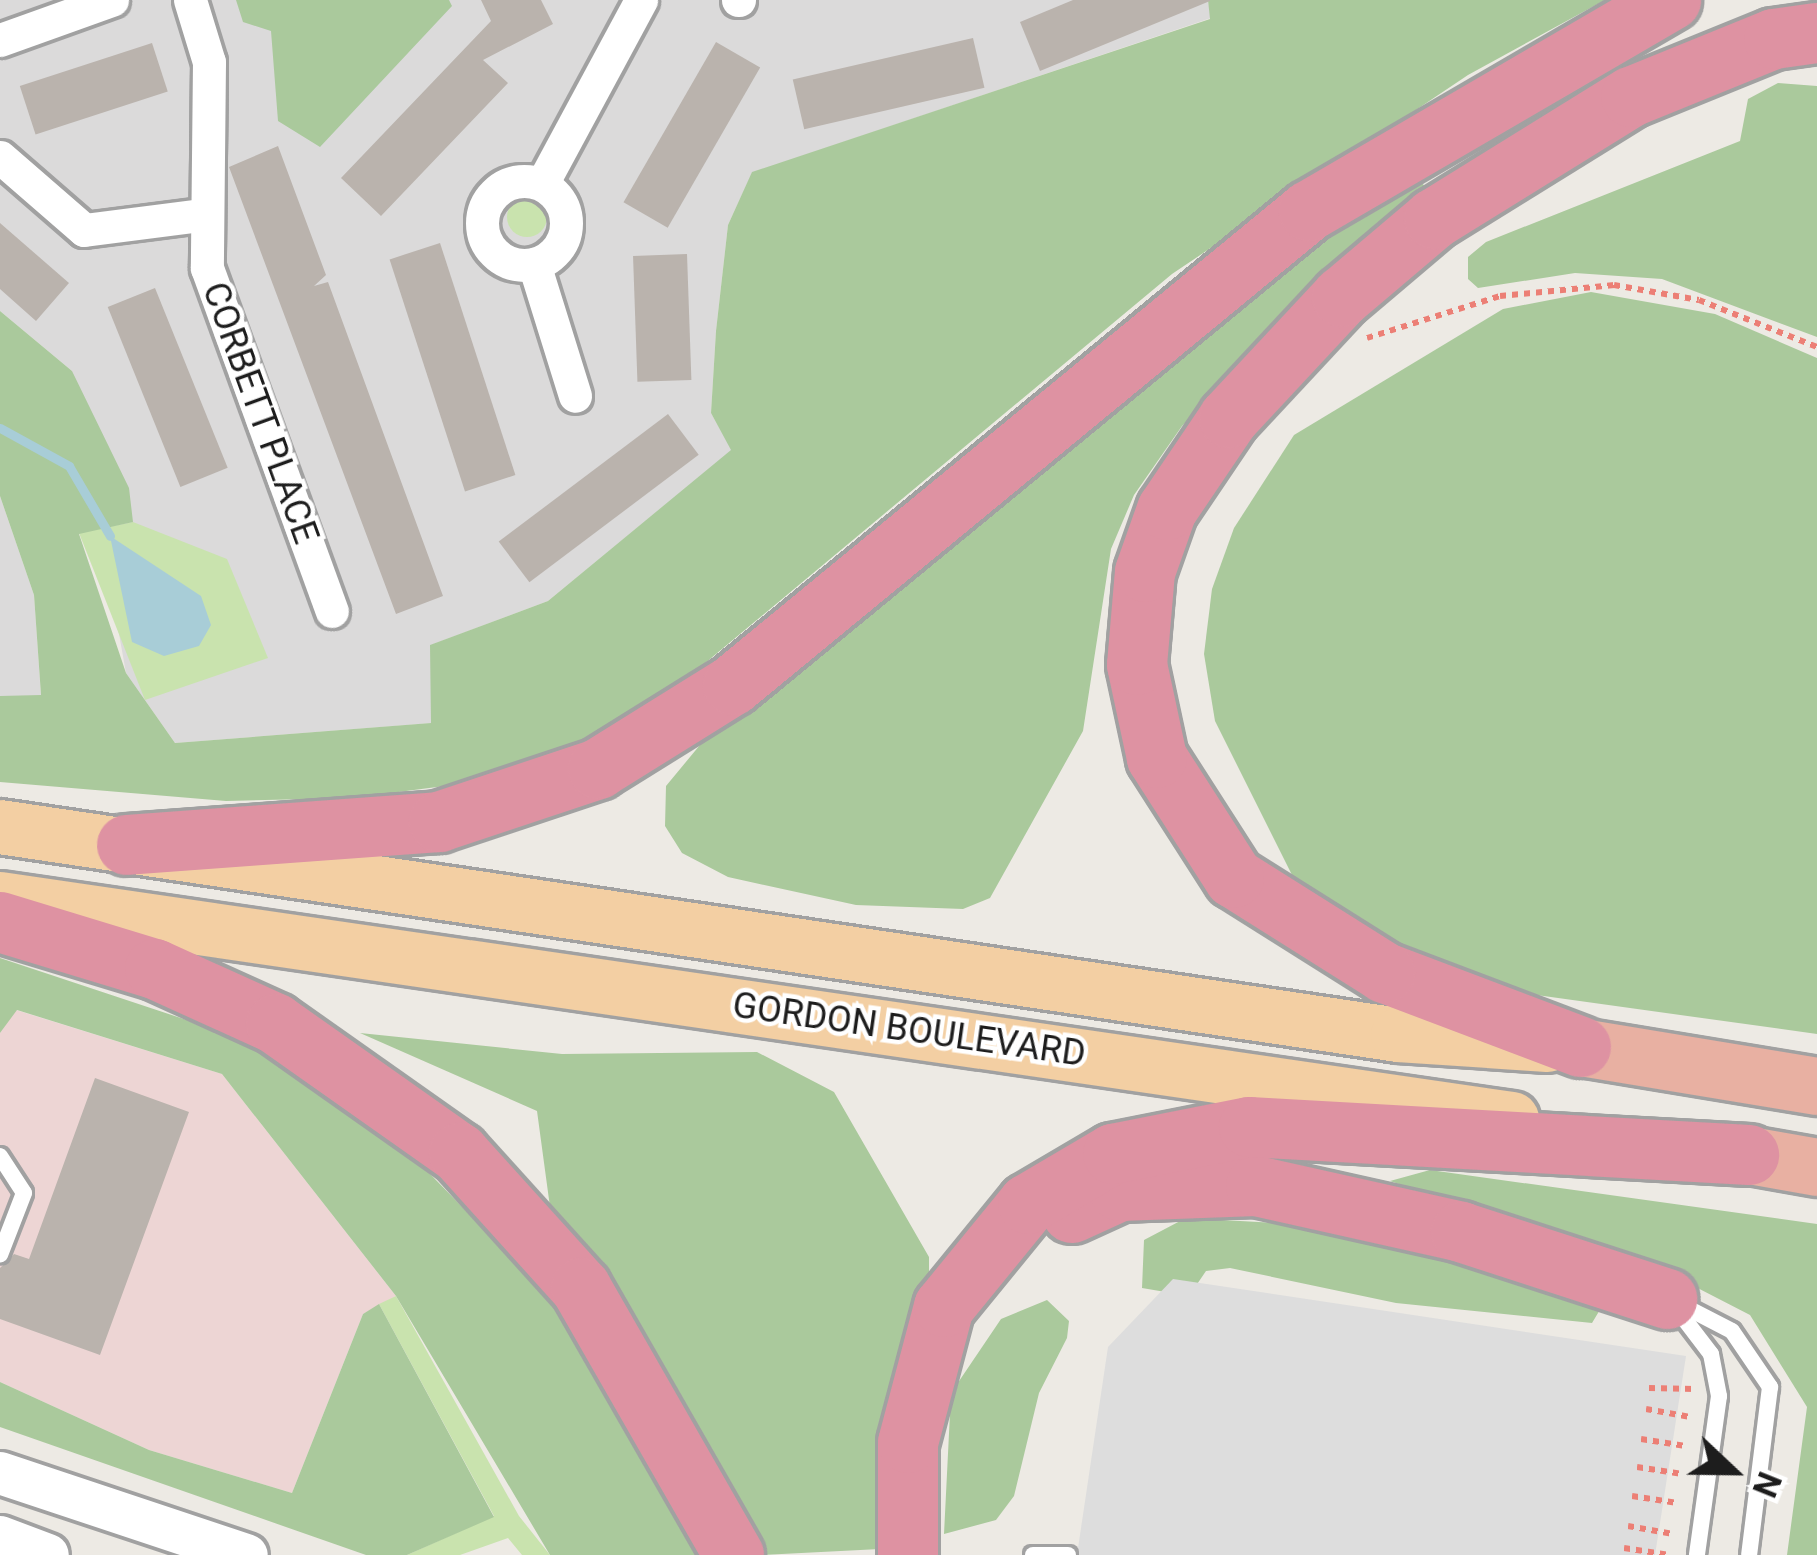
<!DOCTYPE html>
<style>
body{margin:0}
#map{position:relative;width:1817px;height:1555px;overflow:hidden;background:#edeae4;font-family:Roboto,sans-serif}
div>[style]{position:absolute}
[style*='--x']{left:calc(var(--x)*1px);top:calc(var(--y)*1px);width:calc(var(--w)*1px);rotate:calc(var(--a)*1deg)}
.residential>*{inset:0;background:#dbdada}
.commercial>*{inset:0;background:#edd5d4}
.grass>*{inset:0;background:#c9e3ae}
.round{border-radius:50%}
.forest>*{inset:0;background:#aac99c}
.parking>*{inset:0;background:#ddd}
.water>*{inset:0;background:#a8cdd7}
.stream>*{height:9px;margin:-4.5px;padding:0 4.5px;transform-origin:4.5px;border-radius:4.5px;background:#a8cdd7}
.building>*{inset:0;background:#bab3ad;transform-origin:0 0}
.path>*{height:6px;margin-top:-3px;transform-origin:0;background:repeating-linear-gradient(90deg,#ec7f75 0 6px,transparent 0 12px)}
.roads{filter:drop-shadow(3px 0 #a1a1a1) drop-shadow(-3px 0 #a1a1a1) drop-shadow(0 3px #a1a1a1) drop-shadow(0 -3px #a1a1a1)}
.service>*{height:16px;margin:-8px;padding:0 8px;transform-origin:8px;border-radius:8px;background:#fff}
.minor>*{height:33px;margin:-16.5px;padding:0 16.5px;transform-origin:16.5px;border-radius:16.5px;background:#fff}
.minor>.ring{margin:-16.5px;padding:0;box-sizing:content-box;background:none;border:33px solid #fff;border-radius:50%}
.tertiary>*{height:42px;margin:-21px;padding:0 21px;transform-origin:21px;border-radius:21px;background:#fff}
.primary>*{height:54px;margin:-27px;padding:0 27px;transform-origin:27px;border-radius:27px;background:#f3cfa3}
.trunk>*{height:57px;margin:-28.5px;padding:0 28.5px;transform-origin:28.5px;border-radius:28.5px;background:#e8b0a2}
.motorway>*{height:60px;margin:-30px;padding:0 30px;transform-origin:30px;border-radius:30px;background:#de92a2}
span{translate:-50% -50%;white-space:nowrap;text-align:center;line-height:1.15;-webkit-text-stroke:9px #fff;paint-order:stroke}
.street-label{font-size:36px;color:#1d1d1d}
.north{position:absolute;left:1673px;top:1411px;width:120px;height:120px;-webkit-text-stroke:9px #fff;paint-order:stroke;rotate:112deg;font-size:33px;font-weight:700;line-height:48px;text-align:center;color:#1d1d1d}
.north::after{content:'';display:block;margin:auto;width:42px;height:54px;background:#1d1d1d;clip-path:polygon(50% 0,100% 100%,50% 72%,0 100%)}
</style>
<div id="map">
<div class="residential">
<div style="clip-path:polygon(0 0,1208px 0,1211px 18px,752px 173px,728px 225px,716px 331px,711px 413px,732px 450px,548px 601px,431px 645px,432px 723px,175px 743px,126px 673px,72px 371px,0 311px)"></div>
<div style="clip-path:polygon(0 496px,34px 595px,41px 696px,0 696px)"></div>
</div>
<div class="commercial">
<div style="clip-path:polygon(16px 1010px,222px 1074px,396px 1296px,363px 1314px,292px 1493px,149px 1450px,0 1382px,0 1033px)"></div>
</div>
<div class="grass">
<div class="round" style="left:507px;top:197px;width:40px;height:40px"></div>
<div style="clip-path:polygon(133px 522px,227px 559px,268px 658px,145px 700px,79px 533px)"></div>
<div style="clip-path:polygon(396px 1296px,519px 1516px,550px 1555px,522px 1555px,508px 1538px,460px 1555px,407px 1555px,494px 1516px,379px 1304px)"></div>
</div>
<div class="forest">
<div style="clip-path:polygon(236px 0,449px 0,452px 6px,320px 147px,278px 121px,271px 31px,243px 22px)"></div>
<div style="clip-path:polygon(1208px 0,1605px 0,1468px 75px,1172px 274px,650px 709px,491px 780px,352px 798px,226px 801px,0 782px,0 696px,41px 695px,34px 595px,0 496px,0 311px,72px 371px,129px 488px,133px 522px,79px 534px,126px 673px,175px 743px,431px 723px,430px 645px,548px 601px,731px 450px,711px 413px,716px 331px,728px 225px,752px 172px,1210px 19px)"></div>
<div style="clip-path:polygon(1778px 83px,1817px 86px,1817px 337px,1662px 279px,1575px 273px,1478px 288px,1468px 279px,1468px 257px,1486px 242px,1740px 141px,1748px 99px)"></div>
<div style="clip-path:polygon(1420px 179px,1426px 189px,1182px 426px,1134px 495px,1111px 549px,1083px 731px,990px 898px,963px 909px,856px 905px,728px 877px,682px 853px,665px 826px,666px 786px,719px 722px,1245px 284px)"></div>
<div style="clip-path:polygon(1591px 292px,1715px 314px,1817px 358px,1817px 1034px,1522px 993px,1401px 954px,1298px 887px,1215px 721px,1204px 654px,1212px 589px,1234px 528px,1294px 435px,1503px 309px)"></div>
<div style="clip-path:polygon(0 958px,256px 1043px,359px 1101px,582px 1330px,711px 1555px,550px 1555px,396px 1296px,222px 1074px,17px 1010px,0 1033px)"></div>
<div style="clip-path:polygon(360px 1033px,562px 1054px,757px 1052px,834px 1092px,929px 1257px,929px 1291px,881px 1430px,880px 1549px,762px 1555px,550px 1207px,537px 1111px)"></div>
<div style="clip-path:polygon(1430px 1170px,1817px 1224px,1817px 1555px,1787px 1555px,1807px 1407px,1750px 1315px,1684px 1281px,1390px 1181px)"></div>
<div style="clip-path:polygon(1222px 1220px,1292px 1224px,1610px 1293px,1592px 1323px,1396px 1303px,1230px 1268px,1206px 1271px,1189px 1296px,1142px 1288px,1144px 1240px,1182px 1220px)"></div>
<div style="clip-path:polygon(1047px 1300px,1069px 1321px,1067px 1338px,1039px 1393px,1014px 1496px,996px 1520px,944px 1534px,951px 1393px,1001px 1319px)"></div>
<div style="clip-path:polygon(379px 1304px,494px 1517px,407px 1555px,366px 1555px,0 1427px,0 1382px,149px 1450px,292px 1493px,363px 1314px)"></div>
</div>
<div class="parking">
<div style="clip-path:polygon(1173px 1279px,1686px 1356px,1655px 1555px,1077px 1555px,1108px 1347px)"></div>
</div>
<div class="water">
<div style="clip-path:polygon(110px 536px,201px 596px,211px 625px,199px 646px,164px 656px,132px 642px)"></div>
</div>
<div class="stream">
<div style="--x:0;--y:428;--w:79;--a:28.8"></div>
<div style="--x:69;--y:466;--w:81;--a:59.6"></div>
</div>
<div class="building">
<div style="clip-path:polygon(481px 0,541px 0,553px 24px,483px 60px,508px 83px,381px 216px,341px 178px,491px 21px)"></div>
<div style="clip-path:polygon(1073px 0,1210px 0,1210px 1px,1040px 71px,1020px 22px)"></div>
<div style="left:973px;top:38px;width:51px;height:185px;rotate:77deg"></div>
<div style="left:716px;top:42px;width:51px;height:185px;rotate:30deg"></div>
<div style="left:152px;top:43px;width:51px;height:139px;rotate:72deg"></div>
<div style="clip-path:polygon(278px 146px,326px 275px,314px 286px,328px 282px,443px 596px,396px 614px,229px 167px)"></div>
<div style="clip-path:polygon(0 223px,69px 283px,36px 321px,0 289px)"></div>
<div style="left:440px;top:243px;width:244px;height:53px;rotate:72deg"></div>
<div style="left:687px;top:254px;width:126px;height:54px;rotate:88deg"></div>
<div style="left:155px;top:288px;width:194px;height:51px;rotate:68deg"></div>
<div style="left:668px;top:414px;width:51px;height:212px;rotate:53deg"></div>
<div style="clip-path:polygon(95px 1078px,189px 1112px,100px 1355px,0 1319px,0 1268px,14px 1254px,29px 1259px)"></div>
</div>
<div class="path">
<div style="--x:1367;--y:338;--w:139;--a:-17.5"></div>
<div style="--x:1500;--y:296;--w:115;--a:-5.5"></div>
<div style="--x:1614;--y:285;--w:86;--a:10"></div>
<div style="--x:1699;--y:300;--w:127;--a:21.7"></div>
<div style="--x:1649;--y:1388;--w:46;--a:1.2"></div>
<div style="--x:1646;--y:1409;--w:45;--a:10.3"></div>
<div style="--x:1641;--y:1439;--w:45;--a:9"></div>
<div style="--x:1637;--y:1467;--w:46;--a:8.8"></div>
<div style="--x:1632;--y:1496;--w:46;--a:8.8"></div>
<div style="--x:1628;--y:1526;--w:46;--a:10.1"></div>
<div style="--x:1624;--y:1548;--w:46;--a:8.8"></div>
</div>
<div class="roads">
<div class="service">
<div style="--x:0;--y:1156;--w:44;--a:57"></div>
<div style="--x:24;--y:1193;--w:66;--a:111.2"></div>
<div style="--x:1674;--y:1301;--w:65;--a:27.3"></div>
<div style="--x:1732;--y:1331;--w:68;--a:55.8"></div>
<div style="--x:1770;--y:1387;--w:169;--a:97.1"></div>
<div style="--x:1672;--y:1303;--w:64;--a:52.6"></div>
<div style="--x:1711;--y:1354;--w:43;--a:79.2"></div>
<div style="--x:1719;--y:1396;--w:161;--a:97.9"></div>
<div style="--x:1033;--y:1555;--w:35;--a:0"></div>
</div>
<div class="minor">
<div style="--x:190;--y:0;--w:65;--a:73"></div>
<div style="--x:209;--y:62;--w:206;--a:90.6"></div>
<div style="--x:207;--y:268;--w:365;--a:70"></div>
<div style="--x:738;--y:0;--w:1;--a:0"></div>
<div style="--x:0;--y:40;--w:119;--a:-19.7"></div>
<div style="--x:0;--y:157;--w:111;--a:41"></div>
<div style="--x:84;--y:230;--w:118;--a:-7.3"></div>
<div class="ring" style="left:482px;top:181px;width:51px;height:51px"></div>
<div style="--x:542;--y:184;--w:209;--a:-61.7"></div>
<div style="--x:534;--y:264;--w:138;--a:72.7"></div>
</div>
<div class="tertiary">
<div style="--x:0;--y:1473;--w:260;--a:18.4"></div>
<div style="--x:0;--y:1537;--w:51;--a:20.6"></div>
</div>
<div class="primary">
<div style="--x:0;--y:827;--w:1413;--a:8.46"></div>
<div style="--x:1398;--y:1035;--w:150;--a:3.8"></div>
<div style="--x:0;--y:899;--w:1528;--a:8.28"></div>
</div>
<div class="trunk">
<div style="--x:1581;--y:1047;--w:239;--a:9.4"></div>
<div style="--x:1749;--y:1155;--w:69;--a:10"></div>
</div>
<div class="motorway">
<div style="--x:127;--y:845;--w:313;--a:-4.2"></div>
<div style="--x:439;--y:822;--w:168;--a:-18.4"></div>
<div style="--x:598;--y:769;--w:159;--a:-31.9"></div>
<div style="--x:733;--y:685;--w:746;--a:-39.45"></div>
<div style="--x:1309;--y:211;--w:419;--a:-30.2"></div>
<div style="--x:0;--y:922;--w:162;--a:16.9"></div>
<div style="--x:155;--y:969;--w:133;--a:24.4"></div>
<div style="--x:276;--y:1024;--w:224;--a:35.2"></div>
<div style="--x:459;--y:1153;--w:182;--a:47.9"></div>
<div style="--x:581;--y:1288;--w:308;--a:60.2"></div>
<div style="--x:1581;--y:1047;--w:210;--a:-159.3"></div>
<div style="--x:1385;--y:973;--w:178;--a:-147.8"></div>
<div style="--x:1234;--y:878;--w:143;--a:-122.7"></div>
<div style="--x:1157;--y:758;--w:95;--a:-102.1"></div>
<div style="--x:1137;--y:665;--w:93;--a:-85.1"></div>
<div style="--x:1145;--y:572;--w:66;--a:-70.5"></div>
<div style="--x:1167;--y:510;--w:111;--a:-56"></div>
<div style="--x:1229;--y:418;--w:166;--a:-47"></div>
<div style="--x:1342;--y:297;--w:121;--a:-40.3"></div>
<div style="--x:1434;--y:219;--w:232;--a:-31.8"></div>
<div style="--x:1631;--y:97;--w:154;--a:-22.1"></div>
<div style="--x:1774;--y:39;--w:43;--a:-7.9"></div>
<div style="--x:1072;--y:1213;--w:53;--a:-24.6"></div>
<div style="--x:1120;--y:1191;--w:136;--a:-2.1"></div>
<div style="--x:1256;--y:1186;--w:210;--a:12.6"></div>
<div style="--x:1461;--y:1232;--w:217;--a:18"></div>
<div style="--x:908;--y:1555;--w:112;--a:-90"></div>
<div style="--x:908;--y:1443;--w:141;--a:-75.2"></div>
<div style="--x:944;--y:1307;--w:133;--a:-50.8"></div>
<div style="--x:1028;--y:1204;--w:99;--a:-30.5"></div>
<div style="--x:1113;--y:1154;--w:139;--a:-11.2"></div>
<div style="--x:1249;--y:1127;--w:501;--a:3.21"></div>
</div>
</div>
<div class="street-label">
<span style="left:260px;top:413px;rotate:70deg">CORBETT PLACE</span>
<span style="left:909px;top:1030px;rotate:8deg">GORDON BOULEVARD</span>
</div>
<div class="north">N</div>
</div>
